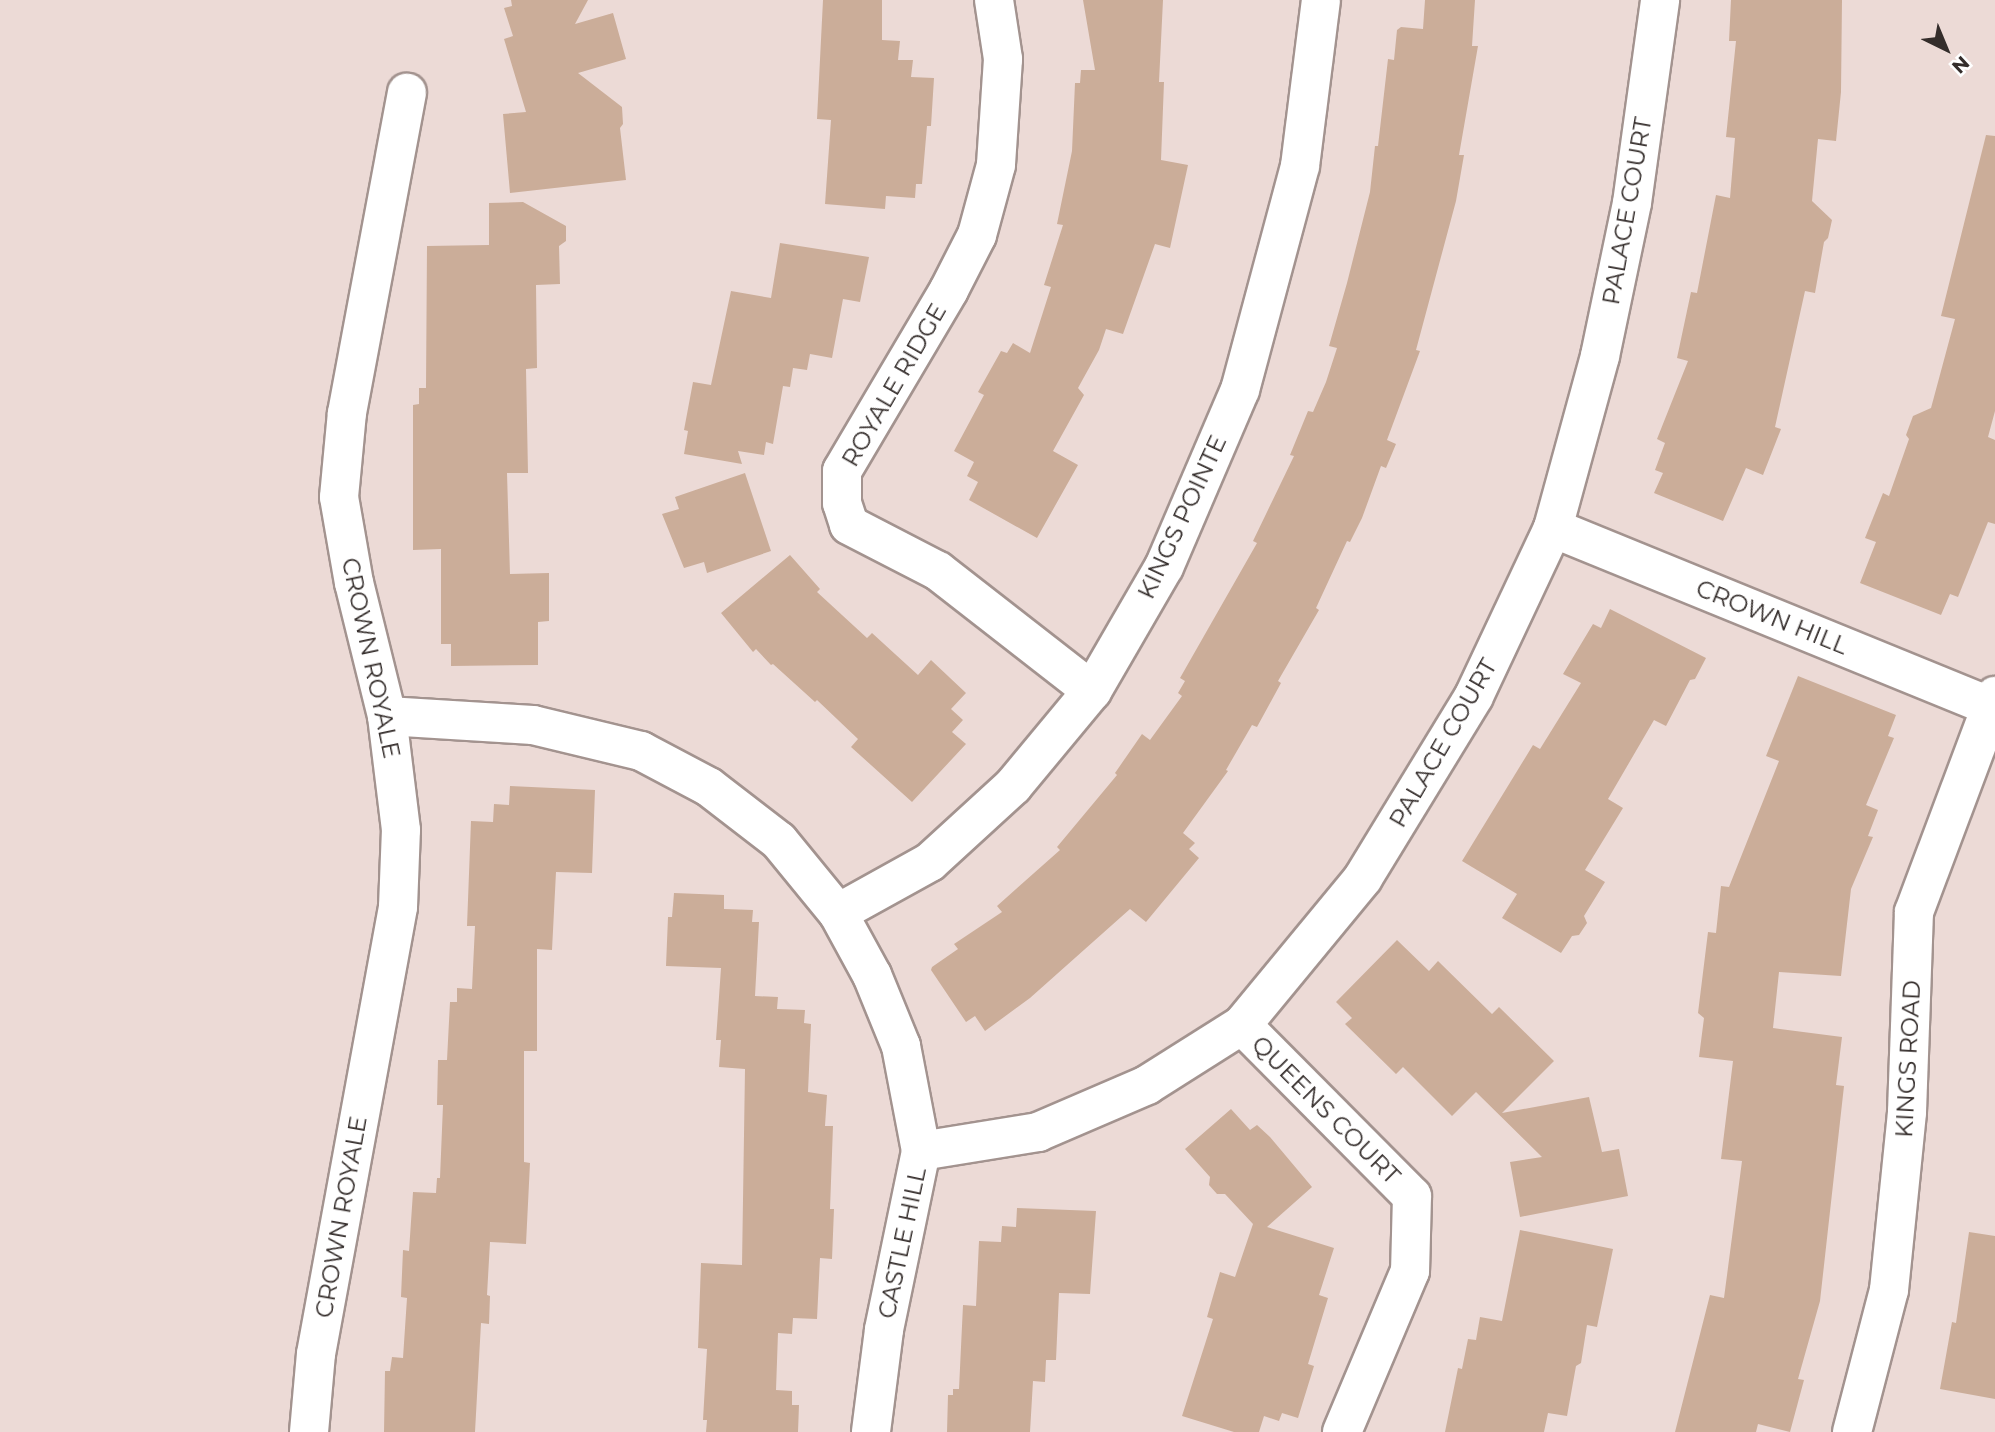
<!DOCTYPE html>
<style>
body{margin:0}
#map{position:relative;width:1995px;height:1432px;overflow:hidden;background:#ecdad6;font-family:Montserrat,sans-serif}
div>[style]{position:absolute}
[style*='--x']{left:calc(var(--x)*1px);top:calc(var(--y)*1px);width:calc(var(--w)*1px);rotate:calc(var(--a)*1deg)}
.building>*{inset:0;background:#cbad99}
.roads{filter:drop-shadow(2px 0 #a3938f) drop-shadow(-2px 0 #a3938f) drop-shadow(0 2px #a3938f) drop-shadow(0 -2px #a3938f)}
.minor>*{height:38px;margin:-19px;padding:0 19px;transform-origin:19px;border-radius:19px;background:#fff}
span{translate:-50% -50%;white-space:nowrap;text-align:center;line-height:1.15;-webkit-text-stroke:7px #fff;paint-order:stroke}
.street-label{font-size:24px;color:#342d2b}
.north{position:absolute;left:1911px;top:14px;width:70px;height:70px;-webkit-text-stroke:5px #fff;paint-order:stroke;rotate:137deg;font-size:19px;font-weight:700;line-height:28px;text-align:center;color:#342d2b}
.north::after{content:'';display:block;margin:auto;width:24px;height:32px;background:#342d2b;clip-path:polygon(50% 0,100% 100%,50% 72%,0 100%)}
</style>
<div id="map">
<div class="building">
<div style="clip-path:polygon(511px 0,588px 0,575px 24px,613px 13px,626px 59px,578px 73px,622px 107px,623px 124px,620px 128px,626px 180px,510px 193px,503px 114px,526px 112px,504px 39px,513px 36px,504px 8px,512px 6px)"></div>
<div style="clip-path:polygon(823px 0,882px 0,882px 40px,900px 41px,898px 60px,913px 60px,911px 77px,934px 78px,931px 126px,927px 126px,922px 184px,916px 184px,915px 198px,886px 196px,885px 209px,825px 204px,831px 120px,817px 119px)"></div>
<div style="clip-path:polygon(1083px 0,1163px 0,1159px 82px,1164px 82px,1161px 160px,1188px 165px,1170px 248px,1155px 244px,1123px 334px,1106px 329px,1099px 350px,1078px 388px,1084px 395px,1053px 451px,1078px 465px,1037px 538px,969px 500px,978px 482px,967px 476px,974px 462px,954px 451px,984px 395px,978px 392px,1001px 351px,1007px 353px,1013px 343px,1030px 353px,1051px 287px,1044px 285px,1063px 225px,1057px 224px,1072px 151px,1075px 83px,1080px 83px,1081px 70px,1095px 70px)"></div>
<div style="clip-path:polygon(1425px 0,1475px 0,1472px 46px,1478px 46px,1459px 155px,1464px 155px,1456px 201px,1416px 350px,1420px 351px,1387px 440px,1396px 444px,1386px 468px,1381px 466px,1362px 518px,1350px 542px,1347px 541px,1316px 608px,1319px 610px,1278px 681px,1281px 683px,1257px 727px,1252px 725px,1226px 770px,1228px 771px,1183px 833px,1195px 843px,1189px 849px,1199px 858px,1146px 922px,1130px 909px,1030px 998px,985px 1031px,975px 1016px,966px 1022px,931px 970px,932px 967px,958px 949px,954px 944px,1002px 912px,997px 906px,1060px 850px,1057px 847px,1117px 775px,1115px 773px,1142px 734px,1150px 740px,1182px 696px,1178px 693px,1185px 681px,1180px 678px,1257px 543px,1253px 541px,1294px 456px,1290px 455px,1308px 411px,1313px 412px,1326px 382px,1337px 348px,1329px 346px,1347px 283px,1370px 192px,1375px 146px,1378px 146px,1388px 59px,1394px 60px,1397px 30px,1401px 27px,1423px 29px)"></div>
<div style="clip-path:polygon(1731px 0,1842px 0,1841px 92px,1836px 141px,1818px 139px,1812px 201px,1832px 220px,1828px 238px,1824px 242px,1815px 293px,1805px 291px,1775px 427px,1781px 429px,1763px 475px,1746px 468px,1723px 521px,1654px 493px,1663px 473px,1655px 470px,1665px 443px,1657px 439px,1688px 361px,1677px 358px,1691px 292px,1697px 293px,1716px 195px,1730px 198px,1735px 138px,1726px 137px,1736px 41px,1729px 41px)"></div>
<div style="clip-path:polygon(1986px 135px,1995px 136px,1995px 411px,1988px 437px,1995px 440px,1995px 524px,1988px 522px,1958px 597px,1950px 594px,1941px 615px,1860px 583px,1876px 542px,1865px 538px,1883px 493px,1889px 496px,1909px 439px,1906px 435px,1913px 416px,1931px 408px,1955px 319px,1941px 316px)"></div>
<div style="clip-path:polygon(523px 202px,566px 226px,566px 241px,559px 246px,560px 284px,536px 285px,537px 368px,526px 369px,528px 473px,507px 473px,510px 574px,549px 573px,549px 621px,538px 622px,538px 665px,451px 666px,451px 644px,441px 644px,441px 549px,413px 550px,413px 405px,419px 404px,419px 388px,426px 388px,427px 246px,489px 245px,489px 203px)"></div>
<div style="clip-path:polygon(780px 243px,869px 257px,860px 302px,843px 299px,832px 358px,810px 354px,807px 370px,793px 368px,790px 387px,783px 386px,773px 444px,766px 442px,764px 455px,738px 451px,742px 464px,684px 454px,688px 431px,684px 430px,693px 382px,711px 385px,731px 291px,771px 298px)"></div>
<div style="clip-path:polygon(745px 473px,771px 551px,707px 573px,704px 562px,684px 568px,662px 514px,679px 509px,675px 497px)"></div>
<div style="clip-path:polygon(790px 555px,820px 589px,817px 592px,867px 638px,872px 633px,918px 675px,931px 660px,966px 693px,951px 709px,963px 720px,952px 732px,966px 744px,912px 802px,851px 747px,858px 739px,817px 700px,815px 702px,773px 664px,771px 665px,756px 649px,753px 652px,721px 613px)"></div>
<div style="clip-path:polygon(1610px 609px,1706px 658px,1695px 679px,1690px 680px,1666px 726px,1654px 720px,1608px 799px,1623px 808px,1585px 870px,1605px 882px,1584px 916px,1587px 923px,1579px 935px,1572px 936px,1561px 953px,1502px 918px,1517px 894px,1462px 861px,1533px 745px,1540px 749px,1581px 683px,1563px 674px,1593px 624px,1601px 628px)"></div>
<div style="clip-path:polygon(1798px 676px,1896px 715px,1888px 736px,1894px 738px,1866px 805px,1878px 810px,1868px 836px,1873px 837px,1851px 889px,1841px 976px,1779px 972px,1773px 1028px,1842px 1037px,1836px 1085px,1844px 1086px,1820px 1301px,1798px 1379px,1804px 1380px,1790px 1432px,1758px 1424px,1756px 1432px,1675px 1432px,1710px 1295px,1724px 1298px,1742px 1161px,1721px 1159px,1733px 1061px,1699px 1057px,1704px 1018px,1698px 1013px,1708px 932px,1716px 933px,1721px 886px,1729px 887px,1779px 761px,1766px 756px)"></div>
<div style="clip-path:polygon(510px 786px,595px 790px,592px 873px,556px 872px,552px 950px,537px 949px,537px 1051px,524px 1051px,524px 1162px,530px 1163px,526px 1244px,490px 1242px,487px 1295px,490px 1296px,489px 1324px,481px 1323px,475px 1432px,384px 1432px,385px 1371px,390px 1371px,392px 1357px,403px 1358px,407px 1298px,401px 1297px,403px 1250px,409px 1251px,413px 1192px,436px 1193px,437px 1178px,440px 1178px,443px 1105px,437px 1105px,438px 1060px,447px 1060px,450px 1002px,457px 1002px,457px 988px,472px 989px,475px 926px,467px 926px,471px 821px,493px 822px,494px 804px,509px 805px)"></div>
<div style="clip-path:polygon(674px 893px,724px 895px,724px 909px,753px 910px,752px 922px,759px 922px,755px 996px,778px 997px,777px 1009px,805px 1010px,804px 1023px,811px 1024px,808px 1092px,827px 1095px,825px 1126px,833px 1126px,830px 1209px,834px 1209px,832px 1259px,820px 1258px,817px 1319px,793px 1318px,792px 1334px,778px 1333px,776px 1390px,792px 1391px,792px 1405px,799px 1405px,798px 1432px,706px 1432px,707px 1420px,703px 1420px,707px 1349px,698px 1348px,701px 1263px,742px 1265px,745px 1069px,719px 1067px,721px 1040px,716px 1040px,721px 968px,666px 966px,668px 917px,672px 917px)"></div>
<div style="clip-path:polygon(1397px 940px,1429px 971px,1438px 961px,1492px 1014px,1499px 1007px,1554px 1061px,1502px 1113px,1589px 1097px,1602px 1152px,1619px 1149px,1628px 1196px,1520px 1217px,1510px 1162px,1542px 1157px,1476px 1092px,1452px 1116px,1403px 1067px,1396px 1074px,1345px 1024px,1352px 1018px,1336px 1002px)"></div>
<div style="clip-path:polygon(1231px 1109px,1250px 1130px,1257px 1125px,1270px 1137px,1312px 1187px,1267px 1227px,1334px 1248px,1319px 1295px,1328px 1298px,1308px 1364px,1314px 1366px,1298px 1418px,1282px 1413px,1279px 1421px,1264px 1416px,1259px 1432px,1234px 1432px,1182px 1416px,1213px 1319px,1207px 1317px,1220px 1272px,1235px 1277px,1253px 1224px,1225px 1194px,1217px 1194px,1209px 1185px,1210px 1177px,1185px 1149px)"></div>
<div style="clip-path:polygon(1017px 1208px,1096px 1211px,1090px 1294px,1059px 1293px,1056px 1360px,1046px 1360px,1045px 1382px,1033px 1381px,1030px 1432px,947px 1432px,948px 1395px,953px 1395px,953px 1389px,959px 1389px,963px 1305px,976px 1306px,979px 1241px,1001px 1242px,1002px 1226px,1016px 1227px)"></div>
<div style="clip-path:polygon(1520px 1230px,1613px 1249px,1597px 1327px,1587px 1325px,1581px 1363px,1576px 1366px,1567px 1416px,1548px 1413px,1544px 1432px,1445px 1432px,1458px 1368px,1462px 1369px,1468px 1339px,1476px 1340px,1480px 1317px,1502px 1321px)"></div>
<div style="clip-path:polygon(1969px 1232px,1995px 1236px,1995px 1399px,1940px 1389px,1952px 1322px,1956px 1323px)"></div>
</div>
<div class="roads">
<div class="minor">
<div style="--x:994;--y:0;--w:60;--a:81.3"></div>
<div style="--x:1003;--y:59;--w:106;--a:93.8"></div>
<div style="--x:996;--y:165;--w:73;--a:105.2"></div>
<div style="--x:977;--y:235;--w:62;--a:117"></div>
<div style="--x:949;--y:290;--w:210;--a:120.6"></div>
<div style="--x:842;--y:471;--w:32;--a:90"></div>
<div style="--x:842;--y:503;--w:23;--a:72"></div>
<div style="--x:849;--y:525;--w:100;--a:27.3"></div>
<div style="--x:938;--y:571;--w:195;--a:37.9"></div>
<div style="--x:1553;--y:528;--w:472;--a:22.2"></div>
<div style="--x:387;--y:716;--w:146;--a:3.5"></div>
<div style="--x:533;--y:725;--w:111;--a:13.5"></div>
<div style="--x:641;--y:751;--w:77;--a:27.9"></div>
<div style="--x:709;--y:787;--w:88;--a:37.6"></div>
<div style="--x:779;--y:841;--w:93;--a:50.7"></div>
<div style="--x:838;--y:913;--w:71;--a:61.3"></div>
<div style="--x:872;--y:975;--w:77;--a:67.8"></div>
<div style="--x:901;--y:1046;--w:107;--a:79.2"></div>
<div style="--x:921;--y:1151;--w:183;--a:101.7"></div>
<div style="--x:884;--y:1330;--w:103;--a:97.3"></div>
<div style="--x:838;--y:913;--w:105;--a:-29"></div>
<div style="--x:930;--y:862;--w:113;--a:-42.5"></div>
<div style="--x:1013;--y:786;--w:124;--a:-50.3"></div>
<div style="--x:1092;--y:691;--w:143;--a:-59.9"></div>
<div style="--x:1164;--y:567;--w:193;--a:-66.8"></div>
<div style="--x:1240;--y:390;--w:232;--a:-75"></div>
<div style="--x:1300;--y:166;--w:167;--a:-82.8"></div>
<div style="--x:1242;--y:1025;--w:241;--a:45.2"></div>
<div style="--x:1412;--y:1196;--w:75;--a:91.5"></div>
<div style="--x:1410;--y:1271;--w:175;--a:112.9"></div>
<div style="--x:921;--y:1151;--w:119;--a:-9.2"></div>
<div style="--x:1038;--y:1132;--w:119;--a:-23.3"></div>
<div style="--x:1147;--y:1085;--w:112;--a:-32.3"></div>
<div style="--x:1242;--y:1025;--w:190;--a:-50.5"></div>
<div style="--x:1363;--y:878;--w:213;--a:-58.6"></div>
<div style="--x:1474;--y:696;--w:186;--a:-64.8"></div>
<div style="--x:1553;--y:528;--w:178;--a:-74.7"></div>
<div style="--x:1600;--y:356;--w:156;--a:-78.2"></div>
<div style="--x:1632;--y:203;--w:205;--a:-82.1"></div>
<div style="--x:309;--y:1432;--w:78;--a:-84.9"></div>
<div style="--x:316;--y:1354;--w:454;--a:-79.6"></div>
<div style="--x:398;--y:907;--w:77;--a:-87.8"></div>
<div style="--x:401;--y:830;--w:115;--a:-97"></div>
<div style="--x:387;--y:716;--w:137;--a:-103.9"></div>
<div style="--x:354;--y:583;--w:87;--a:-99.9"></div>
<div style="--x:339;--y:497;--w:84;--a:-84.6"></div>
<div style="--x:347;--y:413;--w:326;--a:-79.4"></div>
<div style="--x:1852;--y:1432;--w:147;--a:-75.4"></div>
<div style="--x:1889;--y:1290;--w:179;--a:-84.2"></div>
<div style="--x:1907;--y:1112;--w:200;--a:-88"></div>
<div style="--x:1914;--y:912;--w:231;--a:-69.4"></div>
</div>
</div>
<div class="street-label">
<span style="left:1627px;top:211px;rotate:-80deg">PALACE COURT</span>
<span style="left:894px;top:385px;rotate:-60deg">ROYALE RIDGE</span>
<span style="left:1182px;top:517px;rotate:-65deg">KINGS POINTE</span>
<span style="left:1772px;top:617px;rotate:22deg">CROWN HILL</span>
<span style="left:371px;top:658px;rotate:78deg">CROWN ROYALE</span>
<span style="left:1443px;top:743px;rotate:-60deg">PALACE COURT</span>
<span style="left:1908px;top:1059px;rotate:-87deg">KINGS ROAD</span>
<span style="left:1326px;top:1110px;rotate:45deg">QUEENS COURT</span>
<span style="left:341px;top:1217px;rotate:-80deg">CROWN ROYALE</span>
<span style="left:902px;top:1243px;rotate:-78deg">CASTLE HILL</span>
</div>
<div class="north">N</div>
</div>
